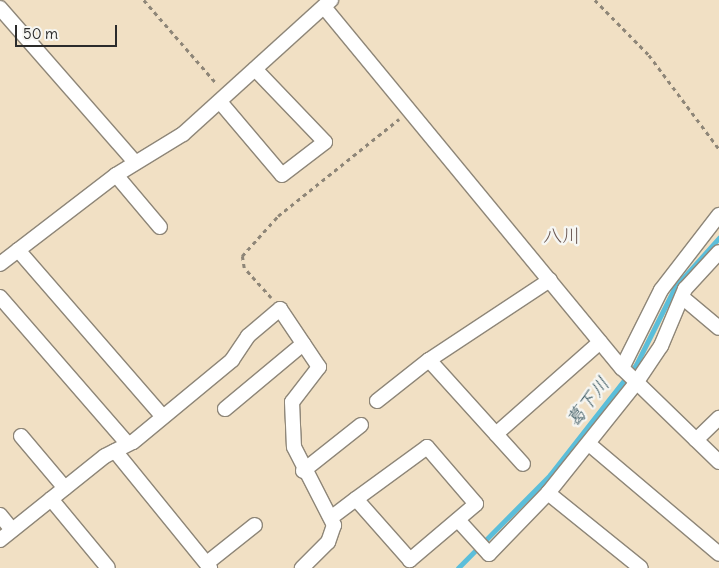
<!DOCTYPE html>
<meta charset="utf-8">
<style>
body{margin:0}
#map{position:relative;width:719px;height:568px;overflow:hidden;background:#f1e0c4;font-family:Delius,"Klee One",sans-serif}
div>[style]{position:absolute}
[style*='--x']{left:calc(var(--x)*1px);top:calc(var(--y)*1px);width:calc(var(--w)*1px);rotate:calc(var(--a)*1deg)}
.stream>*{height:4.5px;margin:-2.25px;padding:0 2.25px;transform-origin:2.25px;border-radius:2.25px;background:#5bbeda}
.path>*{height:2.5px;margin-top:-1.25px;transform-origin:0;background:repeating-linear-gradient(90deg,#8e8678 0 4px,transparent 0 8px)}
.roads{filter:drop-shadow(1px 0 #8e8678) drop-shadow(-1px 0 #8e8678) drop-shadow(0 1px #8e8678) drop-shadow(0 -1px #8e8678)}
.minor>*{height:14px;margin:-7px;padding:0 7px;transform-origin:7px;border-radius:7px;background:#fff}
span{translate:-50% -50%;white-space:nowrap;text-align:center;line-height:1.15;-webkit-text-stroke:5px #f6f6f2;paint-order:stroke}
.neighbourhood-label{font-size:19px;color:#685550}
.water-label{font-size:19px;color:#395760;font-style:italic}
.scale{position:absolute;left:15px;top:25px;width:102px;height:22px;box-sizing:border-box;border:2px solid #2b2b2b;border-top:0;padding-left:6px;font-size:15px;line-height:18px;white-space:nowrap;color:#2b2b2b;-webkit-text-stroke:4px #f6f6f2;paint-order:stroke}
</style>
<div id="map">
<div class="stream">
<div style="--x:458;--y:568;--w:131;--a:-45.3"></div>
<div style="--x:550;--y:475;--w:140;--a:-52"></div>
<div style="--x:636;--y:365;--w:87;--a:-63.4"></div>
<div style="--x:675;--y:287;--w:66;--a:-48.1"></div>
</div>
<div class="path">
<div style="--x:144;--y:0;--w:111;--a:49"></div>
<div style="--x:595;--y:0;--w:77;--a:45.5"></div>
<div style="--x:649;--y:55;--w:117;--a:53.3"></div>
<div style="--x:271;--y:298;--w:40;--a:-132"></div>
<div style="--x:244;--y:268;--w:12;--a:-99"></div>
<div style="--x:242;--y:256;--w:54;--a:-48"></div>
<div style="--x:278;--y:216;--w:155;--a:-38.7"></div>
</div>
<div class="roads">
<div class="minor">
<div style="--x:324;--y:7;--w:468;--a:50.5"></div>
<div style="--x:622;--y:368;--w:135;--a:44.1"></div>
<div style="--x:0;--y:8;--w:205;--a:48.8"></div>
<div style="--x:221;--y:103;--w:94;--a:49.7"></div>
<div style="--x:282;--y:175;--w:54;--a:-37.5"></div>
<div style="--x:325;--y:142;--w:101;--a:-133.8"></div>
<div style="--x:116;--y:175;--w:68;--a:49.8"></div>
<div style="--x:18;--y:250;--w:221;--a:49"></div>
<div style="--x:0;--y:264;--w:146;--a:-37.5"></div>
<div style="--x:116;--y:175;--w:79;--a:-31.5"></div>
<div style="--x:183;--y:134;--w:200;--a:-42.2"></div>
<div style="--x:0;--y:297;--w:192;--a:49"></div>
<div style="--x:682;--y:297;--w:48;--a:40"></div>
<div style="--x:429;--y:360;--w:140;--a:47.9"></div>
<div style="--x:622;--y:368;--w:87;--a:-63.4"></div>
<div style="--x:661;--y:290;--w:95;--a:-52.3"></div>
<div style="--x:377;--y:401;--w:66;--a:-38.3"></div>
<div style="--x:429;--y:360;--w:145;--a:-33.5"></div>
<div style="--x:225;--y:409;--w:102;--a:-39.8"></div>
<div style="--x:496;--y:434;--w:139;--a:-41.5"></div>
<div style="--x:21;--y:436;--w:68;--a:49.8"></div>
<div style="--x:696;--y:440;--w:32;--a:-44"></div>
<div style="--x:589;--y:444;--w:170;--a:40.2"></div>
<div style="--x:115;--y:451;--w:151;--a:50.9"></div>
<div style="--x:303;--y:471;--w:74;--a:-38.4"></div>
<div style="--x:548;--y:493;--w:119;--a:38.9"></div>
<div style="--x:51;--y:499;--w:89;--a:50.4"></div>
<div style="--x:0;--y:515;--w:19;--a:51"></div>
<div style="--x:332;--y:517;--w:30;--a:-37"></div>
<div style="--x:356;--y:499;--w:88;--a:-36.2"></div>
<div style="--x:427;--y:447;--w:75;--a:49.3"></div>
<div style="--x:476;--y:504;--w:87;--a:139.7"></div>
<div style="--x:410;--y:560;--w:81;--a:-131.5"></div>
<div style="--x:458;--y:520;--w:46;--a:47.6"></div>
<div style="--x:489;--y:554;--w:85;--a:-46"></div>
<div style="--x:548;--y:493;--w:141;--a:-51.3"></div>
<div style="--x:636;--y:383;--w:45;--a:-56"></div>
<div style="--x:661;--y:346;--w:62;--a:-67.2"></div>
<div style="--x:685;--y:289;--w:50;--a:-47.4"></div>
<div style="--x:0;--y:540;--w:134;--a:-38.7"></div>
<div style="--x:105;--y:456;--w:31;--a:-27"></div>
<div style="--x:133;--y:442;--w:129;--a:-39.6"></div>
<div style="--x:232;--y:360;--w:29;--a:-56"></div>
<div style="--x:248;--y:336;--w:42;--a:-40.2"></div>
<div style="--x:280;--y:309;--w:70;--a:56.1"></div>
<div style="--x:319;--y:367;--w:44;--a:127.6"></div>
<div style="--x:292;--y:402;--w:45;--a:87.5"></div>
<div style="--x:294;--y:447;--w:88;--a:62.9"></div>
<div style="--x:334;--y:525;--w:18;--a:109"></div>
<div style="--x:328;--y:542;--w:37;--a:135"></div>
<div style="--x:207;--y:563;--w:61;--a:-38.4"></div>
</div>
</div>
<div class="neighbourhood-label">
<span style="left:562px;top:236px">八川</span>
</div>
<div class="water-label">
<span style="left:588px;top:402px;rotate:-52deg">葛下川</span>
</div>
<div class="scale">50 m</div>
</div>
